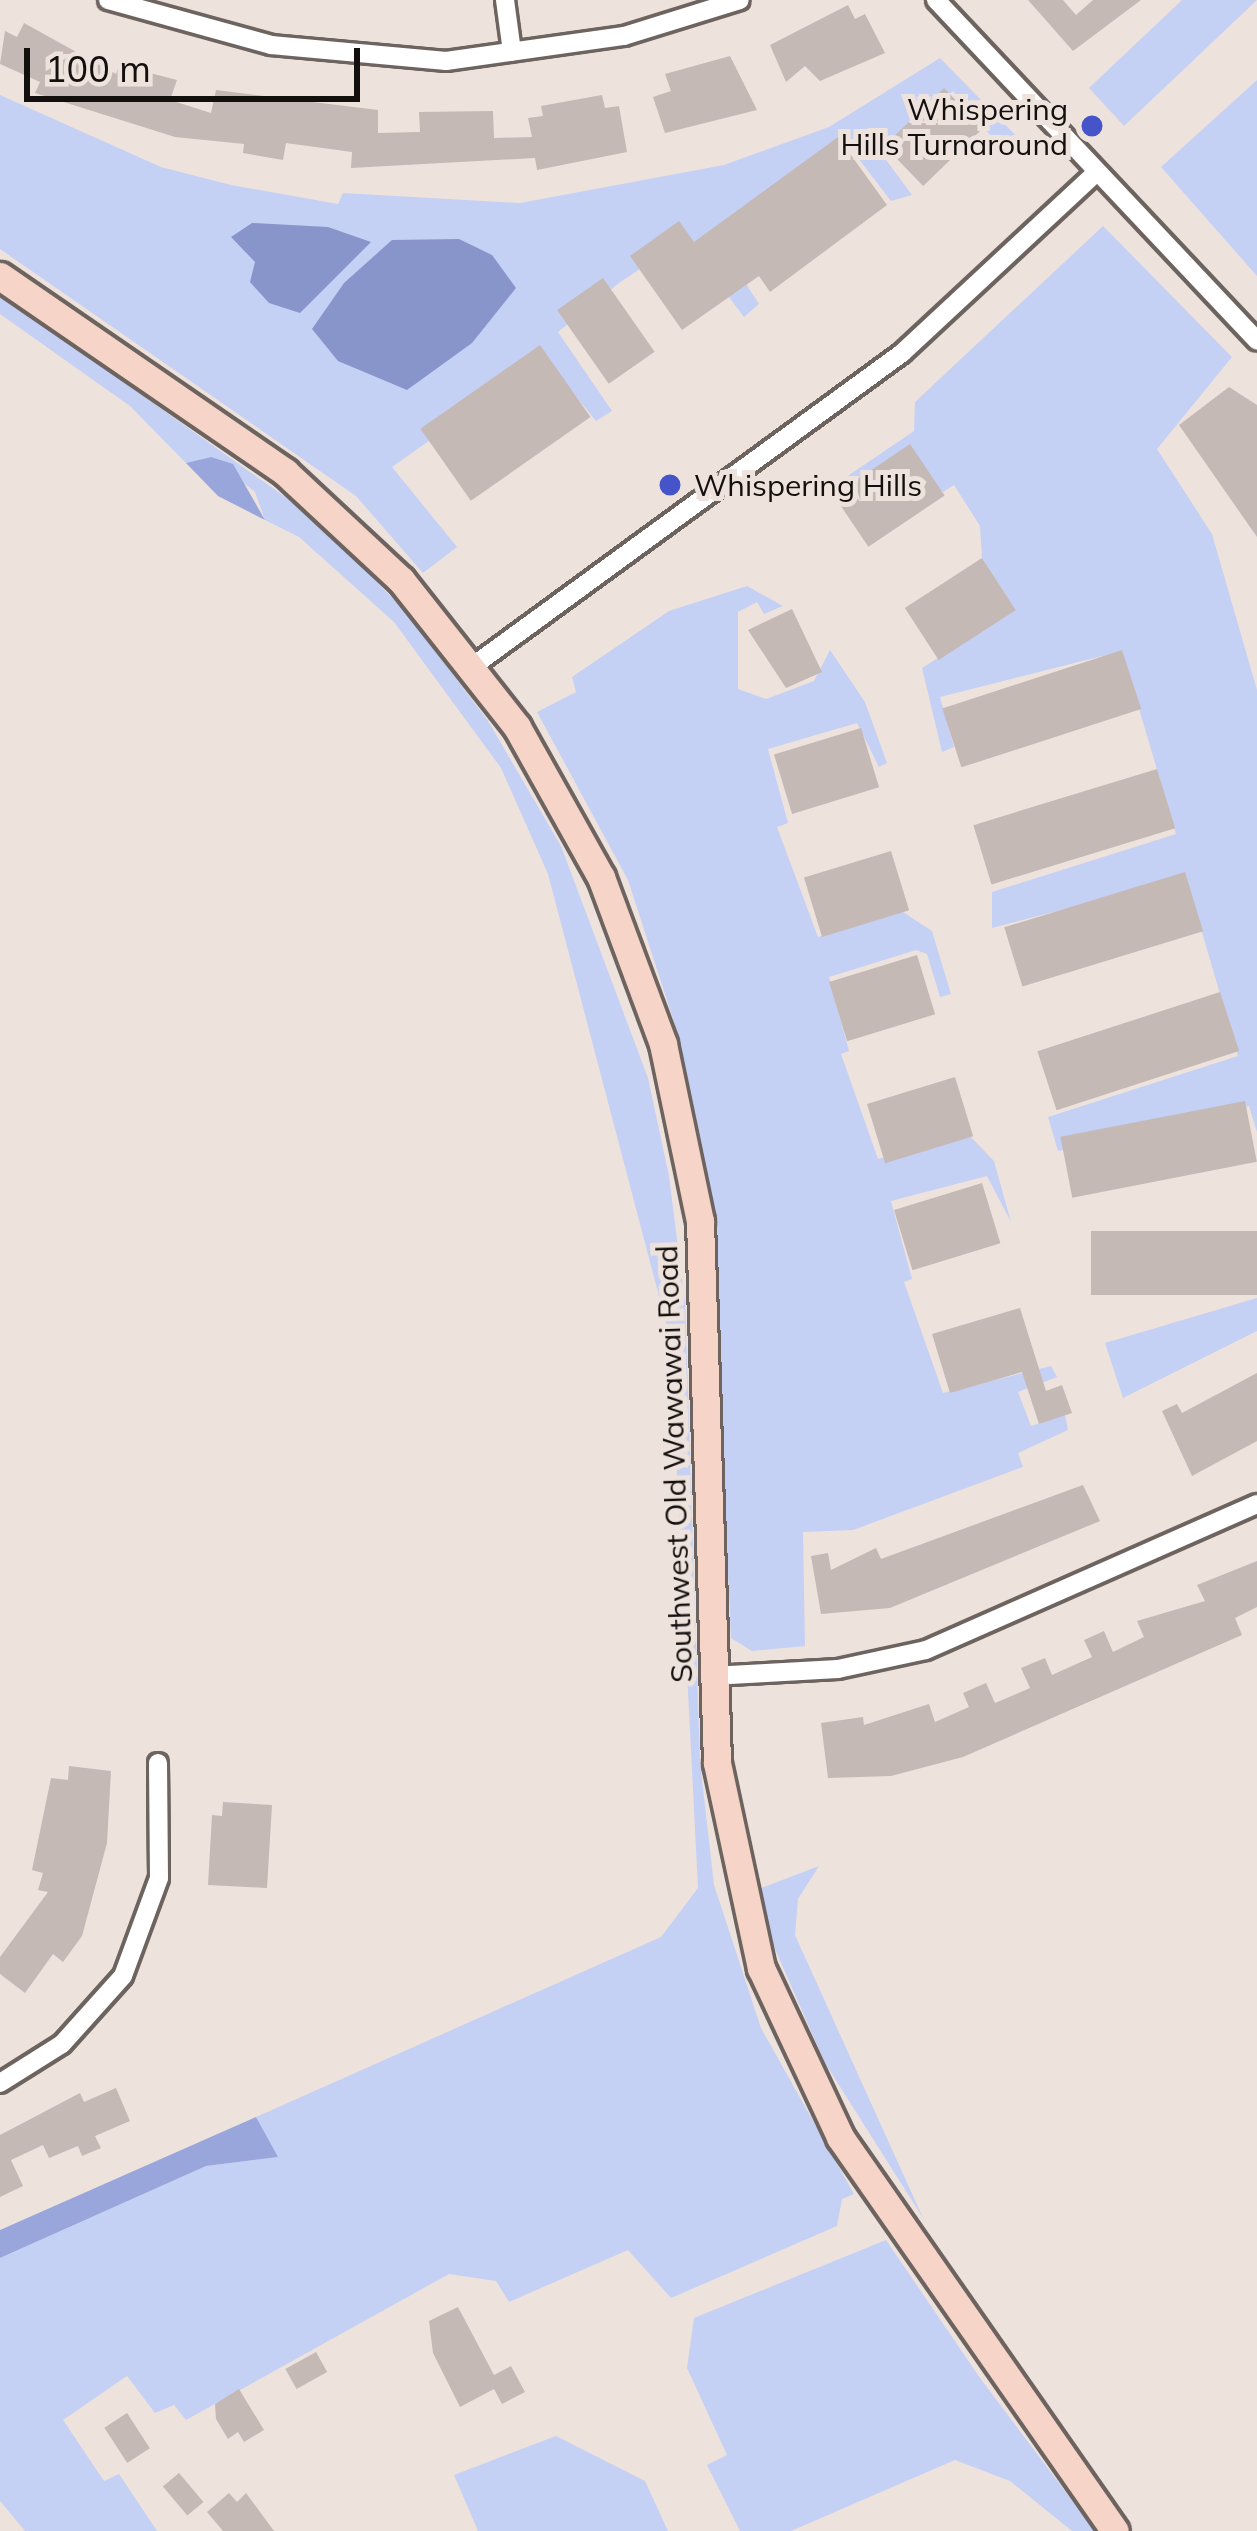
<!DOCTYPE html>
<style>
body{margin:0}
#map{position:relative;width:1257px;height:2531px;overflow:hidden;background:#eee2dd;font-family:Mulish,sans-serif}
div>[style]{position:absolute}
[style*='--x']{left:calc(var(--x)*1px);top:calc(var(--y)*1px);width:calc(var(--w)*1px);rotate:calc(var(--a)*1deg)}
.green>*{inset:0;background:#c5d0f5}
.forest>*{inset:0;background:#98a6dc}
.water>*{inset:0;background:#8795ca}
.building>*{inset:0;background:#c4b9b5;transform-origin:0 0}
.roads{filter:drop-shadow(3px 0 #6d635f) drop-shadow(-3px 0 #6d635f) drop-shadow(0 3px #6d635f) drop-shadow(0 -3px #6d635f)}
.minor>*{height:18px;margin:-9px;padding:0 9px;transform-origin:9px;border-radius:9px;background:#fff}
.secondary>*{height:27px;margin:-13.5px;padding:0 13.5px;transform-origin:13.5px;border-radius:13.5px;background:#f6d5c8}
.dots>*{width:33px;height:33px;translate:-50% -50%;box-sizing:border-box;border:6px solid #eee2dd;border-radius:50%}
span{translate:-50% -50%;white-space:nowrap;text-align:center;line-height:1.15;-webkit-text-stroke:10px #eee2dd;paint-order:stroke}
.poi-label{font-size:30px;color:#130f0d}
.right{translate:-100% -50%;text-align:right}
.left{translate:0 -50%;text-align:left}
.street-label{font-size:30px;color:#130f0d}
.scale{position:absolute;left:24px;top:48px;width:336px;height:54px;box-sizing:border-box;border:6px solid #130f0d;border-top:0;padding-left:15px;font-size:36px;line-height:42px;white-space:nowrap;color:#130f0d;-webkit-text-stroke:9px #eee2dd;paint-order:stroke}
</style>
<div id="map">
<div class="green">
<div style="clip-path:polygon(1182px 0,1257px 0,1124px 126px,1089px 88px)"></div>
<div style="clip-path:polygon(940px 58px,1024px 144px,1010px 159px,953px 91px,881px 153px,912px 195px,891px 201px,848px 145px,715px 236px,759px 304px,744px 317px,685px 239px,619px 283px,558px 332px,612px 411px,596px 421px,545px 359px,392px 467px,457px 547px,423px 573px,356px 496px,0 249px,0 95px,161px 167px,231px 185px,338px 204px,343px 193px,520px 203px,724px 165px,829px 127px)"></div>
<div style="clip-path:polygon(1257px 80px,1257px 276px,1161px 167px)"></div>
<div style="clip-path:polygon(1103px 226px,1232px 357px,1157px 449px,1212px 534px,1257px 690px,1257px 1132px,1249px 1106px,1058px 1151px,1048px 1117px,1238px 1056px,1186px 877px,992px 928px,992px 892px,1176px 834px,1122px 651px,940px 697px,954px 747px,942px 752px,922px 668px,1015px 609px,982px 558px,980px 526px,954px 485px,943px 492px,904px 449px,843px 490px,827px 490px,914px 431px,915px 402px)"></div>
<div style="clip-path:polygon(0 294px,312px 516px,404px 610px,488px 721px,561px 846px,648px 1078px,669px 1176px,685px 1303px,700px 1762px,714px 1885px,761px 2028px,854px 2194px,842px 2199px,837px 2226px,671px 2298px,628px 2250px,509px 2302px,496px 2281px,449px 2274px,186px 2420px,174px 2405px,155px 2413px,127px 2376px,63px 2420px,104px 2481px,119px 2474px,157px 2531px,25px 2531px,0 2501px,0 2258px,206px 2166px,277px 2157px,256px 2117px,661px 1937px,698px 1888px,670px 1338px,548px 874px,501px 768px,394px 622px,299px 537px,265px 520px,255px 492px,211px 457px,186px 463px,130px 406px,0 314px)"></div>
<div style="clip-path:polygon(747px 586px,783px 606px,764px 614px,757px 602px,738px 612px,738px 689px,766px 699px,814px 681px,830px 650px,865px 702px,887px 763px,879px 767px,857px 723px,768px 749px,788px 823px,777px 827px,818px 937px,900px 910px,932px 931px,951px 994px,940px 997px,927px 954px,916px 950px,829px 977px,849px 1051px,841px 1054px,878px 1159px,966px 1132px,994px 1161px,1011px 1222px,987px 1176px,891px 1201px,912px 1279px,904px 1282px,943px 1393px,1051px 1366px,1057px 1377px,1018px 1392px,1031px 1426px,1065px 1415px,1068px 1430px,1018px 1453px,1023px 1467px,853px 1530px,803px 1532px,805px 1646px,752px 1651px,731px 1638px,711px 1194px,674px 1022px,628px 880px,537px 712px,576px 692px,572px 677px,669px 611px)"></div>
<div style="clip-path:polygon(1257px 1298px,1257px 1331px,1123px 1398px,1105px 1343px)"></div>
<div style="clip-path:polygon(819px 1866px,798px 1899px,795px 1935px,923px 2218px,825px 2063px,775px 1949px,759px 1889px)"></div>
<div style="clip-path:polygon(886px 2240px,980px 2378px,1095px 2531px,1072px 2531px,1010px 2481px,955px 2460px,791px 2531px,740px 2531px,707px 2465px,727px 2455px,687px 2368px,694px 2318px)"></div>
<div style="clip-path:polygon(556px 2436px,645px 2481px,668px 2531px,478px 2531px,454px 2475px)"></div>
</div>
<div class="forest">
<div style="clip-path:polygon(211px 457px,233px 464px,265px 520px,218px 496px,186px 463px)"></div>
<div style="clip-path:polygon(256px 2117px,278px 2157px,206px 2166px,0 2258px,0 2230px)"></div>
</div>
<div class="water">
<div style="clip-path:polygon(252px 223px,328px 227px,371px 242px,300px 313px,269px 303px,250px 282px,255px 262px,231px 237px)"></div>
<div style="clip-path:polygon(459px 239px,492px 255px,516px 288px,472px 343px,407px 390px,338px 361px,312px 329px,344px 283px,392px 240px)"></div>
</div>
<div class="building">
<div style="clip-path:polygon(1028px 0,1063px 0,1076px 15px,1093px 0,1141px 0,1073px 51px)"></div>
<div style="clip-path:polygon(848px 5px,855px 19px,865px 14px,885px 53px,820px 81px,805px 66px,786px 82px,770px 45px)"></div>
<div style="clip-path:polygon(24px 23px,116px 74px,119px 65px,177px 80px,170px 100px,211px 113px,216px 90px,378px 110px,378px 133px,420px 132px,419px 112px,493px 111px,494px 138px,532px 137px,528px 118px,543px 116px,541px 106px,602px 95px,605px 108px,619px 106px,627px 152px,537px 170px,535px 158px,351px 168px,352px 152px,286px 143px,283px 160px,243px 153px,244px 144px,175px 137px,35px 93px,40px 82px,0 64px,5px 31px,17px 37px)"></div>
<div style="clip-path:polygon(730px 56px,757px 110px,665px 133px,653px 97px,671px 91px,665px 74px)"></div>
<div style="left:944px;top:88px;width:56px;height:83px;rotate:46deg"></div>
<div style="clip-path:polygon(838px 137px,887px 205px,770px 292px,759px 276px,682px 330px,630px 256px,679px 221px,694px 242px)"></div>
<div style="left:603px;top:278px;width:90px;height:56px;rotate:55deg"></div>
<div style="left:540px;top:345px;width:88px;height:146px;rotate:55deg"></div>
<div style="clip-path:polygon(1229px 387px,1257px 405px,1257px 537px,1179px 425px)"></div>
<div style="left:910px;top:444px;width:62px;height:92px;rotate:56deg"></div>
<div style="left:982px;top:558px;width:62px;height:92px;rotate:57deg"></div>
<div style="clip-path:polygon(792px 609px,822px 672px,786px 688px,748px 630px)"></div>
<div style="left:1122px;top:650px;width:62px;height:189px;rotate:72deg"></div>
<div style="left:861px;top:728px;width:62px;height:91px;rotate:73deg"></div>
<div style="left:1157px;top:769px;width:62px;height:192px;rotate:73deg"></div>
<div style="left:891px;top:851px;width:62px;height:91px;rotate:73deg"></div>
<div style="left:1185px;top:872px;width:62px;height:189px;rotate:73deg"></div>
<div style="left:917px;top:955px;width:62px;height:92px;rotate:73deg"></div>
<div style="left:1220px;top:992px;width:62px;height:192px;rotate:72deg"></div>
<div style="left:955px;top:1077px;width:62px;height:92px;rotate:73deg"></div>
<div style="left:1245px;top:1101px;width:62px;height:188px;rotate:79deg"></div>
<div style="left:982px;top:1183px;width:63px;height:92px;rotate:73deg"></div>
<div style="left:1257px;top:1231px;width:64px;height:166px;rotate:90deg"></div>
<div style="clip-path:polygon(1020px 1308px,1046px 1391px,1062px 1385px,1072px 1413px,1039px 1424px,1022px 1372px,950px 1393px,932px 1334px)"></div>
<div style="clip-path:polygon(1257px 1373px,1257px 1441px,1192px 1476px,1162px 1411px,1177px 1404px,1182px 1413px)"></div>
<div style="clip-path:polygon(1083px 1485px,1100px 1521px,890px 1608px,821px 1614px,811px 1556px,828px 1553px,831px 1570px,876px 1548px,881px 1559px)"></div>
<div style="clip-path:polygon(1257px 1561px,1257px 1607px,1235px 1618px,1242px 1635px,963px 1757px,891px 1776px,828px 1778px,821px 1723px,863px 1717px,864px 1725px,929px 1704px,935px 1722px,969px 1707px,963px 1693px,986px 1683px,995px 1703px,1030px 1688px,1021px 1668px,1045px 1658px,1052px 1675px,1092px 1657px,1084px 1640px,1104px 1631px,1113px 1652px,1144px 1637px,1137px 1621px,1205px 1601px,1197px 1585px)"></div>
<div style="clip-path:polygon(69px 1766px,111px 1771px,107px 1843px,82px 1936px,63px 1962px,53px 1954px,25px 1993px,0 1974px,0 1957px,48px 1892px,38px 1890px,43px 1873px,32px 1870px,51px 1778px,68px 1780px)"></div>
<div style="clip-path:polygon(223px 1802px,272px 1805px,267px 1888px,208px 1885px,212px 1815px,222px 1816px)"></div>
<div style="clip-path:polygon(116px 2088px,130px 2121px,95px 2136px,101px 2148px,82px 2156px,78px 2146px,49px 2158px,43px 2145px,11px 2160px,23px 2186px,0 2197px,0 2135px,80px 2093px,84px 2102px)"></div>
<div style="clip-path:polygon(458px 2307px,494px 2375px,511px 2366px,525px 2392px,502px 2404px,494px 2389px,460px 2407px,433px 2353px,429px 2321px)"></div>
<div style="left:316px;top:2352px;width:23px;height:35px;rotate:61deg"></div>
<div style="clip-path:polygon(239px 2389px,264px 2430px,244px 2442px,238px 2432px,228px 2439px,216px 2419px,215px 2404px)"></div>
<div style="left:127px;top:2413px;width:42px;height:27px;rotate:57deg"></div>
<div style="left:179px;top:2473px;width:38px;height:21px;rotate:50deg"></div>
<div style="clip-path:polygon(229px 2493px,237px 2502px,246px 2493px,274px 2531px,223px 2531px,207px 2512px)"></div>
</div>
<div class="roads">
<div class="minor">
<div style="--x:108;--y:0;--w:169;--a:15.4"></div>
<div style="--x:271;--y:45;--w:176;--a:5.2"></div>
<div style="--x:446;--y:61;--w:180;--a:-8"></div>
<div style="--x:624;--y:36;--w:121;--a:-17.2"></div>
<div style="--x:505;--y:0;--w:52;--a:82.3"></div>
<div style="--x:936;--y:0;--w:468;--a:46.7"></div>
<div style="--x:473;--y:666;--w:531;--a:-36.11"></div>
<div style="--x:902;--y:353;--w:265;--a:-42.9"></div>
<div style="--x:712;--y:1676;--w:126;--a:-3.2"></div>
<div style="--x:838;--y:1669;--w:90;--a:-12.2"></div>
<div style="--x:926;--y:1650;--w:362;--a:-23.8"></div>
<div style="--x:0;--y:2083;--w:73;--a:-32.2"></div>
<div style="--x:62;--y:2044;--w:91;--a:-48.1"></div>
<div style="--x:123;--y:1976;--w:104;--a:-69.8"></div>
<div style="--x:159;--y:1878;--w:115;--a:-90.5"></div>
</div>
<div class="secondary">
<div style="--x:0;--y:276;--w:346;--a:34.5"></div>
<div style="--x:285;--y:472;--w:158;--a:43"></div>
<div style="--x:401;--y:580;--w:187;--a:51.7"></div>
<div style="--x:517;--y:727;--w:172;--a:60.8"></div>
<div style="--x:601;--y:877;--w:178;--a:69.6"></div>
<div style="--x:663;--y:1044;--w:181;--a:78.2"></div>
<div style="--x:700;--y:1221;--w:542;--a:88.2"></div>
<div style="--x:717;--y:1763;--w:210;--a:77.9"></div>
<div style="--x:761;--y:1968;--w:187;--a:64.9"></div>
<div style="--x:840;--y:2137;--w:480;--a:55.1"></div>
</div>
</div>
<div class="dots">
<div style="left:1092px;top:126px;background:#4554c8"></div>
<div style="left:670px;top:485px;background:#4554c8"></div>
</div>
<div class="poi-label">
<span class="right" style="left:1068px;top:126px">Whispering<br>Hills Turnaround</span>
<span class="left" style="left:694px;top:485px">Whispering Hills</span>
</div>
<div class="street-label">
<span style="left:674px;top:1464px;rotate:-92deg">Southwest Old Wawawai Road</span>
</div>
<div class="scale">100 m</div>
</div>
